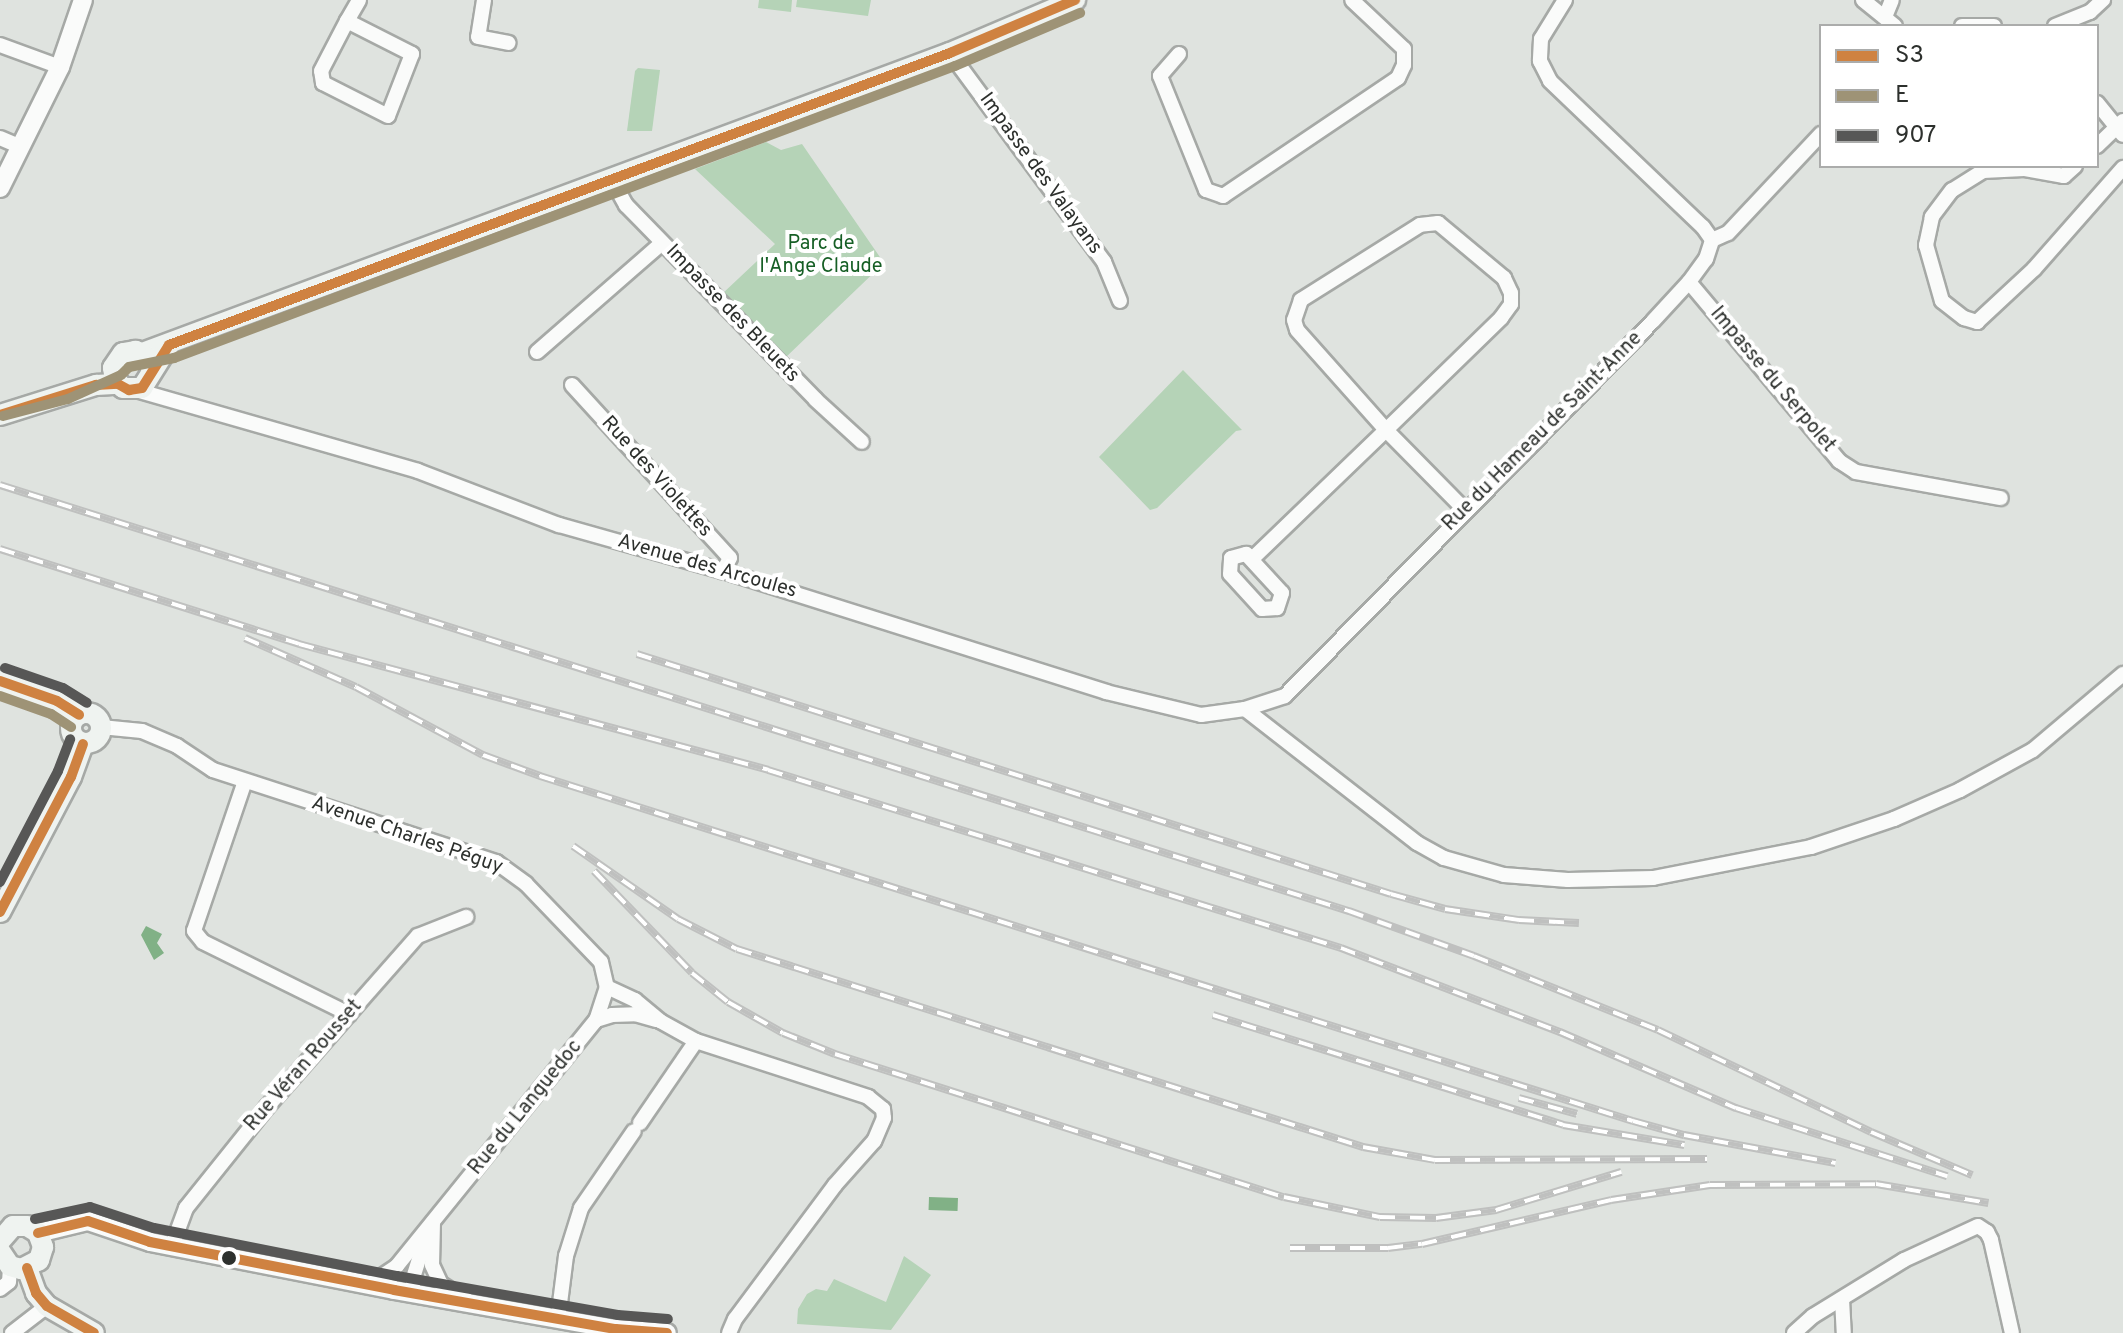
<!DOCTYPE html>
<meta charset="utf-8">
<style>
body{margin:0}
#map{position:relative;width:2123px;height:1333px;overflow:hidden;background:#dfe3df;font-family:Overpass,sans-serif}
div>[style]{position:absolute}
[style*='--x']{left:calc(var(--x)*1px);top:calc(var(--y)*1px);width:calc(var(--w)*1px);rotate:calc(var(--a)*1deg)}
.green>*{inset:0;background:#b5d3b7}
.water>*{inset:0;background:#81b186;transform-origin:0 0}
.roads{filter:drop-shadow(2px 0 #a6a9a6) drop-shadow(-2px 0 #a6a9a6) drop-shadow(0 2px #a6a9a6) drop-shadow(0 -2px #a6a9a6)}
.minor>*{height:14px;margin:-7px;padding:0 7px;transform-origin:7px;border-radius:7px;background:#fafbfa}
.tertiary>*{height:18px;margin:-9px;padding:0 9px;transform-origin:9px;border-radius:9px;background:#fafbfa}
.secondary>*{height:20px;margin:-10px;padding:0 10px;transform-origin:10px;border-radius:10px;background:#eff3f0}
.secondary>.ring{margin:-10px;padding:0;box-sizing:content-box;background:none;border:20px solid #eff3f0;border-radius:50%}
.rail>*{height:8px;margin-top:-4px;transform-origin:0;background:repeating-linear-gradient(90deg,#fff 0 15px,#bfc0bf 0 30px);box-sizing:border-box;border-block:2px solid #bfc0bf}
.bus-1>*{height:10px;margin:-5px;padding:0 5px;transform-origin:5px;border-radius:5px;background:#cf8241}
.bus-2>*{height:10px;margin:-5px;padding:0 5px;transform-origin:5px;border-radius:5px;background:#9e9376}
.bus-3>*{height:10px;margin:-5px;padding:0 5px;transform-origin:5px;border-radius:5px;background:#575756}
.dots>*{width:22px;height:22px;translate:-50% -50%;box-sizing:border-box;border:4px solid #fff;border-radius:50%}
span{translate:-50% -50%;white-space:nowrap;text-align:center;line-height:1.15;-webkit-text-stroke:8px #fff;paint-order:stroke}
.street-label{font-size:20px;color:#2d302d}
.park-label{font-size:20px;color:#165f25}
.legend{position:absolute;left:1819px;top:24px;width:280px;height:144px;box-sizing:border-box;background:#fff;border:2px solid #abacab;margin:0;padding:10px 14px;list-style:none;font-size:24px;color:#2d302d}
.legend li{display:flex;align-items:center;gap:16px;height:40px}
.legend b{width:40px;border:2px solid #abacab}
</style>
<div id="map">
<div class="green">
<div style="clip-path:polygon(759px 0,792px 0,791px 12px,758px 8px)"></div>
<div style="clip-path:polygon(797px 0,871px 0,868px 16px,796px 7px)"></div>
<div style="clip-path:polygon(638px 68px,660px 70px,652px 131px,627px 131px,635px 71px)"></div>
<div style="clip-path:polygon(766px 142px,781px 150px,802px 144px,884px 263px,785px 358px,722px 294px,775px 244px,695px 169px)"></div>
<div style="clip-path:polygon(1183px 370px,1242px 430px,1236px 431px,1157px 508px,1150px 510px,1099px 457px)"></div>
<div style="clip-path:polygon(904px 1256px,931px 1275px,891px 1330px,797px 1324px,798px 1309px,807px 1294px,816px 1289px,827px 1291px,834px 1279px,886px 1302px)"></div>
</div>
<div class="water">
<div style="clip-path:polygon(146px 926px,162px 934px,157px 943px,164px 953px,154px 960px,141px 935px)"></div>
<div style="left:929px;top:1197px;width:29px;height:13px;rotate:2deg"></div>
</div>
<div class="roads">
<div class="minor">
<div style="--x:484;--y:0;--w:37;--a:99"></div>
<div style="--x:478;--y:37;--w:31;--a:11"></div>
<div style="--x:1565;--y:0;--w:46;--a:121.6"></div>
<div style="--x:1541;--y:39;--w:22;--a:93"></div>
<div style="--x:1540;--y:61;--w:22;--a:63"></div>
<div style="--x:1550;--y:81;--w:211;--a:43.7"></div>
<div style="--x:1703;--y:227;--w:16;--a:55"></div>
<div style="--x:1863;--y:0;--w:41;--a:39.1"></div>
<div style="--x:1885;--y:17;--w:18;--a:-68"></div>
<div style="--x:347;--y:21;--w:73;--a:26.9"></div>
<div style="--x:412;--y:54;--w:66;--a:111.2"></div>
<div style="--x:388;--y:116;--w:73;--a:-153.1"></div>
<div style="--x:323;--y:83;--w:12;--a:-99"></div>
<div style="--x:321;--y:71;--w:56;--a:-62.5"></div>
<div style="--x:347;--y:21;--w:24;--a:-60"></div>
<div style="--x:1962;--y:26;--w:32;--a:0"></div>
<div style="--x:2055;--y:26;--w:38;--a:-22"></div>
<div style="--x:2090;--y:12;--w:18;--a:-43"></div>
<div style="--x:0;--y:45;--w:64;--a:20.1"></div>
<div style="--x:950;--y:53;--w:260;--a:53.6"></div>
<div style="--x:1104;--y:262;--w:42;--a:67.7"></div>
<div style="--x:1179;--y:54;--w:29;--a:131"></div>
<div style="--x:1160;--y:76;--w:123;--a:68"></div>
<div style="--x:1206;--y:190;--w:18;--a:19"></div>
<div style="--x:1223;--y:196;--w:211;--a:-34"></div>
<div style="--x:1398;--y:78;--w:14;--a:-65"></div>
<div style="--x:1404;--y:65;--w:16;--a:-90"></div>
<div style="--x:1404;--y:49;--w:71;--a:-136.7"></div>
<div style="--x:2097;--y:103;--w:41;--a:50.9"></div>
<div style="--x:0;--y:138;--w:23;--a:23"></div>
<div style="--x:2097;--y:146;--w:36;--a:-44"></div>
<div style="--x:2075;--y:166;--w:15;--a:138"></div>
<div style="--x:2064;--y:176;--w:41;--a:-170.1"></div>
<div style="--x:2024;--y:169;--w:41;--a:177.2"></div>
<div style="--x:1983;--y:171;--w:36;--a:148"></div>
<div style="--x:1952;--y:190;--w:34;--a:127"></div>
<div style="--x:1932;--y:217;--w:29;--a:102"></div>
<div style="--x:1926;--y:245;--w:58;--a:74.1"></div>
<div style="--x:1942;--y:301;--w:28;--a:38"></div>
<div style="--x:1964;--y:318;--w:14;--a:17"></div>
<div style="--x:1977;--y:322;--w:78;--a:-42.9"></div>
<div style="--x:2034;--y:269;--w:135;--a:-48.6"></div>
<div style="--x:611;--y:178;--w:31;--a:61"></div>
<div style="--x:626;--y:205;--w:272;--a:45.7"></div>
<div style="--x:816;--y:400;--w:62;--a:42.4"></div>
<div style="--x:1689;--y:282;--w:234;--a:50"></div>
<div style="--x:1839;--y:461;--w:20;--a:33"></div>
<div style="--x:1856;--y:472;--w:147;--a:10.2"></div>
<div style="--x:537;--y:352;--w:166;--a:-41.1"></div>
<div style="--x:572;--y:385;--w:234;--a:47.6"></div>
<div style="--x:730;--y:558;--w:15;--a:118"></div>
<div style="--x:136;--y:390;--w:293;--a:16"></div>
<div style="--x:418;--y:471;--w:151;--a:21"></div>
<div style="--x:559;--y:525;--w:170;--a:15.7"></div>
<div style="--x:723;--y:571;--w:402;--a:17.5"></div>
<div style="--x:1106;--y:692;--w:98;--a:13.6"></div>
<div style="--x:1201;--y:715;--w:44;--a:-7.8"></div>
<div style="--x:1245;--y:709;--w:42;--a:-18"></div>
<div style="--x:1285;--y:696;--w:525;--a:-45.54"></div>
<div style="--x:1653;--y:321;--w:53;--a:-47.3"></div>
<div style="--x:1689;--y:282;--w:29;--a:-54"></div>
<div style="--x:1706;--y:259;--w:20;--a:-72"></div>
<div style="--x:1712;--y:240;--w:17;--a:-24"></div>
<div style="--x:1728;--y:233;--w:136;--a:-46.8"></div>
<div style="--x:1246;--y:554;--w:53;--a:47.3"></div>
<div style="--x:1282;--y:593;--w:16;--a:108"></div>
<div style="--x:1277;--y:608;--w:15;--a:176"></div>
<div style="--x:1262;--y:609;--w:47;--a:-132.4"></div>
<div style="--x:1230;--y:574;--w:16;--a:-86"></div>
<div style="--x:1231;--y:558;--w:16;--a:-15"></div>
<div style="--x:1252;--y:559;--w:186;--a:-43.9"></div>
<div style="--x:1386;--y:430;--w:161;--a:-44.2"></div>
<div style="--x:1501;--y:318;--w:17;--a:-54"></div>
<div style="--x:1511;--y:304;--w:11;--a:-90"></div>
<div style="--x:1511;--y:293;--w:17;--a:-115"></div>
<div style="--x:1504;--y:278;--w:86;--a:-140.2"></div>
<div style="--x:1438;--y:223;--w:18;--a:174"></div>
<div style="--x:1420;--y:225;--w:141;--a:147.8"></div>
<div style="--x:1301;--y:300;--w:21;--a:109"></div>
<div style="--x:1294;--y:320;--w:10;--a:73"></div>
<div style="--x:1297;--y:330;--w:134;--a:48.3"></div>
<div style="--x:1386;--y:430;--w:114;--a:45.4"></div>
<div style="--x:1245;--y:709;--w:218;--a:37.9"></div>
<div style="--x:1417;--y:843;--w:31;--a:29"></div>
<div style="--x:1444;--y:858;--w:62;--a:15.8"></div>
<div style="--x:1504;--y:875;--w:64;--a:4.5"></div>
<div style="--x:1568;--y:880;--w:85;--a:-1.3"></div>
<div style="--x:1653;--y:878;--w:161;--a:-11.1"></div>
<div style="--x:1811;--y:847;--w:88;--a:-18.6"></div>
<div style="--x:1894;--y:819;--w:72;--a:-23.7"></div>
<div style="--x:1960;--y:790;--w:83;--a:-28.7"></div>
<div style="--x:2033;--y:750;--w:118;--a:-40.2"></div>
<div style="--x:101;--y:727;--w:41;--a:5.6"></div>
<div style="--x:142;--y:731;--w:38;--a:23"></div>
<div style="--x:177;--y:746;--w:43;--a:33.7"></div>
<div style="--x:213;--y:770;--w:298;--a:18"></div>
<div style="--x:496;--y:862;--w:37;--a:36"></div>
<div style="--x:526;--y:884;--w:108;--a:46.1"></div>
<div style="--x:601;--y:962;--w:26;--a:77"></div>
<div style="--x:607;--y:987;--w:35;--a:108"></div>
<div style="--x:596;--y:1020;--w:316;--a:129"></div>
<div style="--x:397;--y:1266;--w:32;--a:146"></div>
<div style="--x:245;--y:781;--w:158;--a:108.8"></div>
<div style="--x:194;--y:931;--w:14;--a:51"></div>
<div style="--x:203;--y:942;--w:163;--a:26.3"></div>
<div style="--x:607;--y:987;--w:31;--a:25"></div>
<div style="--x:635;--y:1000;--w:33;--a:40"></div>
<div style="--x:660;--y:1021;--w:41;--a:29.1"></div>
<div style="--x:696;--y:1041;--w:181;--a:18"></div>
<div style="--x:868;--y:1097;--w:19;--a:39"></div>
<div style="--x:883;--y:1109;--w:9;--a:84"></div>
<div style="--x:884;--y:1118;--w:25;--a:113"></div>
<div style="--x:874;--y:1141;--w:59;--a:131.6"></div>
<div style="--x:835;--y:1185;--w:167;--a:126.7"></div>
<div style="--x:735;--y:1319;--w:15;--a:113"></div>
<div style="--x:596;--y:1020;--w:17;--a:-17"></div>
<div style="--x:612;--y:1015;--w:23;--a:-2"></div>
<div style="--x:635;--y:1014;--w:22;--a:16"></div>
<div style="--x:640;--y:1123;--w:99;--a:-55.7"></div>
<div style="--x:433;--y:1222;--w:43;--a:91.3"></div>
<div style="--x:432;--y:1265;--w:21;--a:65"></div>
<div style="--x:441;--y:1284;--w:31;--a:32"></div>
<div style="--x:172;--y:1246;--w:40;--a:-69.8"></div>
<div style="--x:186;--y:1208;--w:129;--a:-51.3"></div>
<div style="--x:267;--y:1107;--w:228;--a:-48.6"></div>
<div style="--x:418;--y:936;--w:52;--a:-21.6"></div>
<div style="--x:0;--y:1289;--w:11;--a:-38"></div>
<div style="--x:9;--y:1282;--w:16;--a:-86"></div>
<div style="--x:413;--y:1293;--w:15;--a:-90"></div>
<div style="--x:413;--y:1278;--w:43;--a:-72.4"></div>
<div style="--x:1842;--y:1299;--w:34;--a:87"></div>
<div style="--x:558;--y:1319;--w:64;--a:-82.8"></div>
<div style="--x:566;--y:1256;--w:50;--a:-72.6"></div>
<div style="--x:581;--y:1208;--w:93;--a:-55.5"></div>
<div style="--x:12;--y:1333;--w:44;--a:-37.6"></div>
<div style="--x:1794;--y:1333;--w:25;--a:-42"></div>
<div style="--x:1813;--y:1316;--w:107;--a:-31.6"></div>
<div style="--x:1904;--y:1260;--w:81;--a:-24.7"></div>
<div style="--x:1978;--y:1226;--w:11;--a:34"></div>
<div style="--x:1987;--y:1232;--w:9;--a:63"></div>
<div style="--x:1991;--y:1240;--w:95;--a:77.3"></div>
</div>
<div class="tertiary">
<div style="--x:0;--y:188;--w:135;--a:-63.6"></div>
<div style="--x:60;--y:67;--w:71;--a:-71.1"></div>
<div style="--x:38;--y:1233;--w:51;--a:-13.5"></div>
<div style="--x:88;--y:1221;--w:65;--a:18.7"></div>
<div style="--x:150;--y:1242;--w:249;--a:11.1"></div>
<div style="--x:394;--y:1290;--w:225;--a:10"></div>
<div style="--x:616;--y:1329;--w:51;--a:4.5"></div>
</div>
<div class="secondary">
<div style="--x:142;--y:353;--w:862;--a:-20.37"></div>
<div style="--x:950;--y:53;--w:136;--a:-23"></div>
<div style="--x:152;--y:370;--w:14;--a:-111"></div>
<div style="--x:147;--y:357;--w:13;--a:-151"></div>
<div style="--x:136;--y:351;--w:13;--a:171"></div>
<div style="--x:123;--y:353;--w:18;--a:124"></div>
<div style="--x:113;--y:368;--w:11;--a:80"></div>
<div style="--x:115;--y:379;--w:12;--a:48"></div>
<div style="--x:123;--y:388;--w:19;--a:0"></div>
<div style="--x:142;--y:388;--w:51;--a:-57.9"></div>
<div style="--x:0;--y:415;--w:101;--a:-17.4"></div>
<div style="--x:96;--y:385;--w:22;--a:-3"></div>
<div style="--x:0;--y:681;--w:60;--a:19.3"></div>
<div style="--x:57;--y:701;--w:26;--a:32"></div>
<div class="ring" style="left:71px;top:713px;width:10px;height:10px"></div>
<div style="--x:0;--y:912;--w:153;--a:-62.3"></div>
<div style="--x:71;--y:777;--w:35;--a:-70"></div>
<div style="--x:0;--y:1241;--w:20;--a:-49"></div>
<div style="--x:13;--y:1226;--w:14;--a:0"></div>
<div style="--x:27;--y:1226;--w:13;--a:32"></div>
<div style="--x:38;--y:1233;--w:15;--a:70"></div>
<div style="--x:43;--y:1247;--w:14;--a:107"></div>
<div style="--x:39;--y:1260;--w:20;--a:153"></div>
<div style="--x:21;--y:1269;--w:11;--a:-165"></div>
<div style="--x:10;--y:1266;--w:18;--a:-124"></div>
<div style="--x:27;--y:1268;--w:27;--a:70"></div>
<div style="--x:36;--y:1293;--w:17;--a:50"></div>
<div style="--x:47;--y:1306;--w:54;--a:29.9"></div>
</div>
</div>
<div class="rail">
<div style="--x:0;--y:485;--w:1415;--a:17.53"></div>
<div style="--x:1349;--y:911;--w:133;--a:19.8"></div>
<div style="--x:1474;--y:956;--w:198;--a:21.9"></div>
<div style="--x:1658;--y:1030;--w:236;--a:25.6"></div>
<div style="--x:1871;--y:1132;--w:110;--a:23.1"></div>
<div style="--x:0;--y:549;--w:314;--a:17.6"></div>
<div style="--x:299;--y:644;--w:486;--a:15"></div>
<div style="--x:768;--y:770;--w:600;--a:17.26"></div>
<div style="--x:1341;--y:948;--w:235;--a:21"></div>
<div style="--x:1560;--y:1032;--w:192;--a:23.4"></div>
<div style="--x:1736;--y:1108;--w:222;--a:17.9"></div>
<div style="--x:245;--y:638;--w:121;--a:23.8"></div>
<div style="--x:356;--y:687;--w:144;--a:28.2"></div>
<div style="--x:483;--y:755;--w:61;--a:20.2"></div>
<div style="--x:540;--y:776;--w:1146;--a:17.52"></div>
<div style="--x:1633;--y:1121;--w:53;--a:15.4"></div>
<div style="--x:1684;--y:1135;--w:154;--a:10.5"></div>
<div style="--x:637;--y:654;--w:791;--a:17.66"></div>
<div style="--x:1391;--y:894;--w:56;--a:15.5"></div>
<div style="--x:1445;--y:909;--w:75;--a:8.5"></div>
<div style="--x:1519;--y:920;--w:60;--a:2.9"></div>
<div style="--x:573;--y:846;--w:128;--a:34.8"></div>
<div style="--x:678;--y:919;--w:66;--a:27"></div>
<div style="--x:737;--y:949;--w:657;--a:17.55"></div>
<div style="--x:1363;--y:1147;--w:73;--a:10.2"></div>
<div style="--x:1435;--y:1160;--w:272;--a:-0.2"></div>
<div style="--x:594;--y:871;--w:141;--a:46.1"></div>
<div style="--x:692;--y:973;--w:46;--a:38.9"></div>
<div style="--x:728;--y:1002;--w:63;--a:29.4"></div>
<div style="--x:783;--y:1033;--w:56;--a:22"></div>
<div style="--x:835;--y:1054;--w:471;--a:17.7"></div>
<div style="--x:1284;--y:1197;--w:98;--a:11.8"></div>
<div style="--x:1380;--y:1217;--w:56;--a:1"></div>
<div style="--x:1436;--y:1218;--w:61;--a:-7.6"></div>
<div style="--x:1496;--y:1210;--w:131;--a:-16.9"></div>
<div style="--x:1213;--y:1015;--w:367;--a:17.4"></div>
<div style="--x:1563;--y:1125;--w:123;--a:9.4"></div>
<div style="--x:1519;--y:1098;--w:60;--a:15.4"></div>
<div style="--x:1290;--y:1248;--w:98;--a:0"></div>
<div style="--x:1388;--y:1248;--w:34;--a:-7"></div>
<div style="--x:1422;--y:1244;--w:194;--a:-13.1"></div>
<div style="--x:1611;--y:1200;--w:100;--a:-8.6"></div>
<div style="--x:1710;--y:1185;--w:166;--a:-0.3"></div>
<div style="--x:1876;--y:1184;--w:114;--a:9.6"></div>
</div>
<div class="bus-1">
<div style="--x:118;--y:384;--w:13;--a:29"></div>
<div style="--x:129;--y:390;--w:13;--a:-9"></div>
<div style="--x:142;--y:388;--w:51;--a:-57.9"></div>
<div style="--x:169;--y:345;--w:834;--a:-20.5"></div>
<div style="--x:950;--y:53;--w:136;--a:-23"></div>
<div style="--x:0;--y:415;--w:101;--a:-17.4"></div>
<div style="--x:96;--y:385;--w:22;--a:-3"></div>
<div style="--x:0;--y:681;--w:60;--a:19.3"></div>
<div style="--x:57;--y:701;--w:26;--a:32"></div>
<div style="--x:0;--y:912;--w:153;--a:-62.3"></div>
<div style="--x:71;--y:777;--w:35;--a:-70"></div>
<div style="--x:38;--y:1233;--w:51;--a:-13.5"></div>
<div style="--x:88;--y:1221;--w:65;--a:18.7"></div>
<div style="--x:150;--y:1242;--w:249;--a:11.1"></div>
<div style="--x:394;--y:1290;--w:225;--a:10"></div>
<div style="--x:616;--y:1329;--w:51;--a:4.5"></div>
<div style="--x:27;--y:1268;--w:27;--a:70"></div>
<div style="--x:36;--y:1293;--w:17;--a:50"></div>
<div style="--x:47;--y:1306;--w:54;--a:29.9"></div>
</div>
<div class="bus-2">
<div style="--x:3;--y:416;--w:67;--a:-14.7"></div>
<div style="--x:68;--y:399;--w:58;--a:-24.4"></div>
<div style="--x:121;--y:375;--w:11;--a:-45"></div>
<div style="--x:129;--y:367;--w:46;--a:-11.3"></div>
<div style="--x:174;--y:358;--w:834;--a:-20.5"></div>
<div style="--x:955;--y:66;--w:136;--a:-23"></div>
<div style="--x:0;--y:696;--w:54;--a:19.4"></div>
<div style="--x:51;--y:714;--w:24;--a:33"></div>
</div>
<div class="bus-3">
<div style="--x:5;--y:668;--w:61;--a:19"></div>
<div style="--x:63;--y:688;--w:28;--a:32"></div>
<div style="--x:0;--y:882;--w:125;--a:-62.4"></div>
<div style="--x:58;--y:771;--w:34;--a:-69"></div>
<div style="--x:35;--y:1219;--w:56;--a:-12.3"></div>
<div style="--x:90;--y:1207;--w:67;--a:18.2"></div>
<div style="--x:154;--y:1228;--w:248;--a:11.2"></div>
<div style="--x:397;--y:1276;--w:224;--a:10"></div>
<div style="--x:618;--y:1315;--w:50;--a:4.6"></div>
</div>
<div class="dots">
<div style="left:229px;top:1258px;background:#2d302d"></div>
</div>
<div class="street-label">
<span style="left:1040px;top:174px;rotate:54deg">Impasse des Valayans</span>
<span style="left:732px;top:314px;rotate:46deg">Impasse des Bleuets</span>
<span style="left:1772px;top:380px;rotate:50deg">Impasse du Serpolet</span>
<span style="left:1543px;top:432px;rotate:-45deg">Rue du Hameau de Saint-Anne</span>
<span style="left:656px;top:477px;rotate:48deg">Rue des Violettes</span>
<span style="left:707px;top:567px;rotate:16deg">Avenue des Arcoules</span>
<span style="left:407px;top:836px;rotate:19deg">Avenue Charles Péguy</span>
<span style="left:304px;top:1066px;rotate:-49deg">Rue Véran Rousset</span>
<span style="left:526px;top:1108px;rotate:-51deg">Rue du Languedoc</span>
</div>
<div class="park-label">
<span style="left:821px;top:256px">Parc de<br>l'Ange Claude</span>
</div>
<ul class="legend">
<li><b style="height:10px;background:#cf8241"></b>S3</li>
<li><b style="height:10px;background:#9e9376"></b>E</li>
<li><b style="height:10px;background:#575756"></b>907</li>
</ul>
</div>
